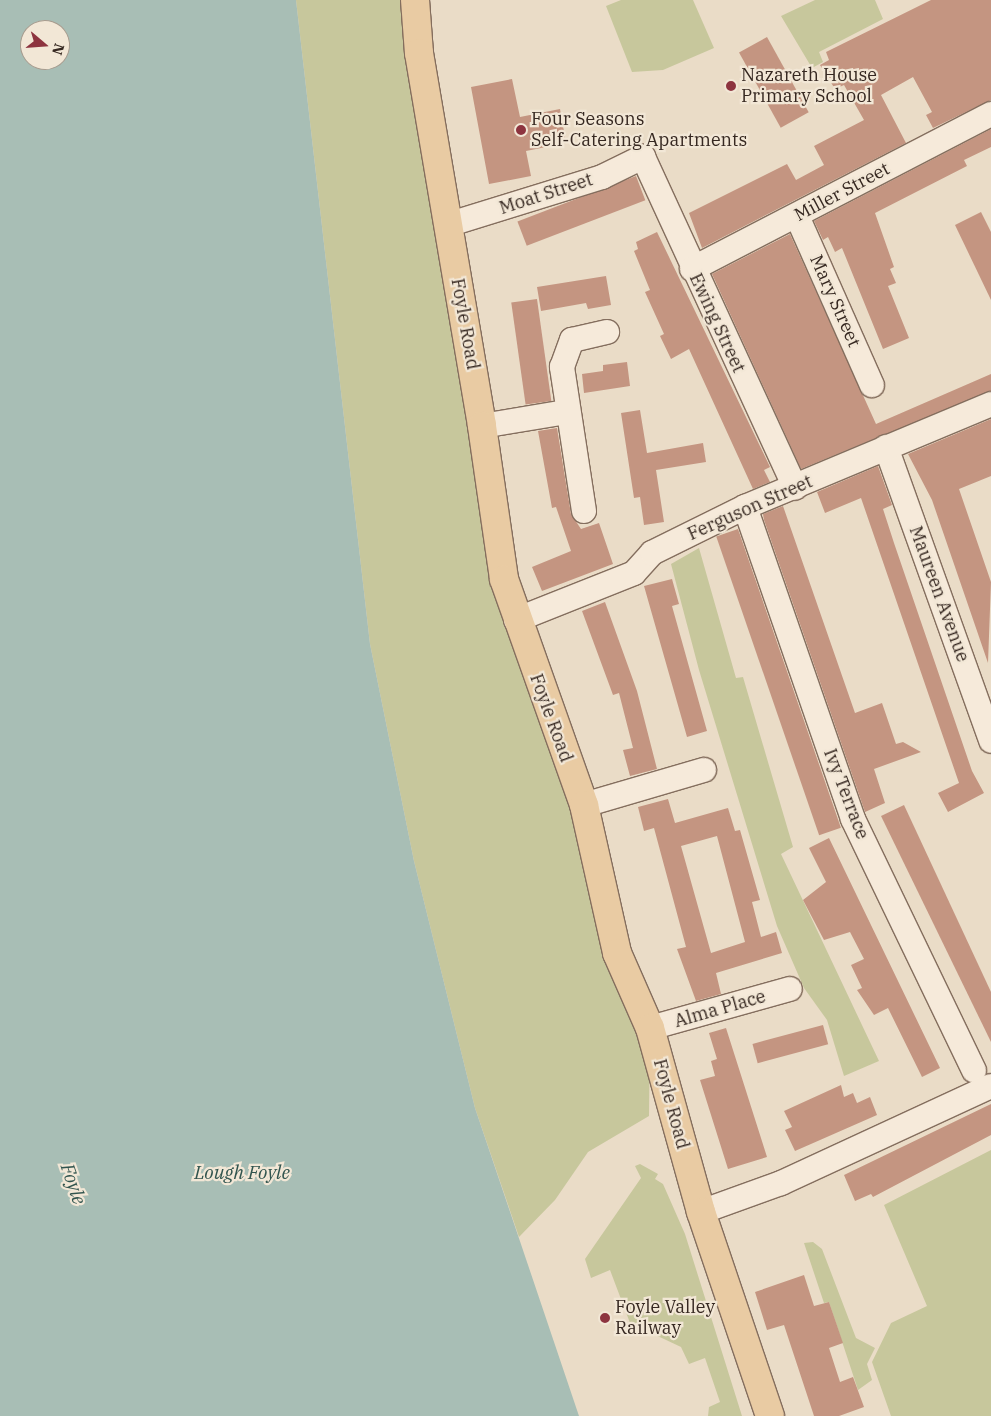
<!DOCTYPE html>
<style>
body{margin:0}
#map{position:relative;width:991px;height:1416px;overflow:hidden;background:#eadcc7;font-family:"IBM Plex Serif",serif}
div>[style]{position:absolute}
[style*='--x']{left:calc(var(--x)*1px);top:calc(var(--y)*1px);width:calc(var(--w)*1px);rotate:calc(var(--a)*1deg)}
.green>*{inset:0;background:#c7c79c}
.water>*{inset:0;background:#a8beb5}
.building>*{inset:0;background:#c49581;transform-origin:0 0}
.roads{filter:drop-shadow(1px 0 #846e5e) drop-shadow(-1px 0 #846e5e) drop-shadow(0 1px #846e5e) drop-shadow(0 -1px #846e5e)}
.street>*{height:24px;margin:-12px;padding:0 12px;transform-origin:12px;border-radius:12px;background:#f6eada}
.primary>*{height:28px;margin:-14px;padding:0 14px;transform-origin:14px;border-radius:14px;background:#e9cba3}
.dots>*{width:14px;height:14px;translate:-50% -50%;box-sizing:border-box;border:2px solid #f2e7d6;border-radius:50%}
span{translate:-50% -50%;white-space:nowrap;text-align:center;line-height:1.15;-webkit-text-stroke:4.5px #f2e7d6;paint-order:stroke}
.poi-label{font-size:18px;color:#362821}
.left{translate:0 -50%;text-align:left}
.street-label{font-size:18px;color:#362821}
.water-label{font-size:19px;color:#31544e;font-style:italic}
.north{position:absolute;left:20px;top:20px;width:50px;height:50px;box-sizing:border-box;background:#f2e7d6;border:1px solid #a79b8e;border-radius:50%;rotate:108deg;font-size:14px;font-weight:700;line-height:20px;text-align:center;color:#362821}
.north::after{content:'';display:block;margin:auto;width:18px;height:22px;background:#8d343f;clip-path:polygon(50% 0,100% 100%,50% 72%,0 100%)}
</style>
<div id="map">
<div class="green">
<div style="clip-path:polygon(296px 0,415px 0,504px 579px,650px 1028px,649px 1116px,588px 1152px,555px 1200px,519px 1237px,475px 1108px,414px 861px,370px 644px)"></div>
<div style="clip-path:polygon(621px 0,693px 0,714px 48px,663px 70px,632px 72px,606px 6px)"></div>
<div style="clip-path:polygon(815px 0,875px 0,883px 19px,819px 52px,823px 62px,812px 68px,781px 16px)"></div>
<div style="clip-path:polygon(699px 548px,736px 678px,743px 677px,793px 847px,781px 854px,879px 1061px,844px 1076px,827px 1020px,804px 988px,777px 926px,699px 670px,671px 564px)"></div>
<div style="clip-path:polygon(991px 1150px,991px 1416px,891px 1416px,872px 1362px,891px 1323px,927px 1306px,884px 1205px)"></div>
<div style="clip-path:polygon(640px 1164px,658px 1174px,655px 1179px,663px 1184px,685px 1234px,742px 1416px,708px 1416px,709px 1407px,720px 1402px,705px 1358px,689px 1364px,681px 1347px,630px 1323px,610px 1270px,591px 1278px,585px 1259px,641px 1178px,635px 1166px)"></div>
<div style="clip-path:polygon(813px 1242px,822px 1249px,856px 1338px,875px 1348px,867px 1364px,872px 1380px,858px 1390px,829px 1302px,824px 1303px,804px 1243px)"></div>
</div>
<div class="water">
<div style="clip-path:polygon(evenodd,0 0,296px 0,370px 644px,414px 861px,475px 1108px,579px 1416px,0 1416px,0 0,30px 30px,60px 30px,60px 60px,30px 60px,30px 30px)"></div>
</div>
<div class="building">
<div style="clip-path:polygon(931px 0,991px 0,991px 100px,933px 128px,926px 115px,932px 112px,913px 77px,881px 95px,906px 143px,702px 248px,689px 213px,787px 164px,796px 180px,824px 165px,814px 146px,864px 120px,844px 85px,835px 89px,820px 65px,829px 60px,826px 52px)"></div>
<div style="left:767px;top:37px;width:86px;height:32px;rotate:61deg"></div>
<div style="clip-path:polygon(512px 79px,520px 117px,560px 109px,566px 143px,526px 151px,531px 176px,489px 184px,471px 87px)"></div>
<div style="clip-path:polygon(991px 129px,991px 147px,964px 160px,967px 166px,875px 213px,894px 267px,890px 269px,896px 283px,888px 286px,909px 338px,883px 349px,842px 248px,835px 252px,828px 237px,823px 240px,814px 221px)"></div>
<div style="left:636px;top:176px;width:26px;height:127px;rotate:69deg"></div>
<div style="clip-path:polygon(981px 212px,991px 232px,991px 300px,955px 225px)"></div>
<div style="clip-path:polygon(657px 232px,770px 467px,764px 470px,770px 482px,753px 489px,689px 349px,671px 359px,660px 336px,664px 334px,645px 292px,650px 290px,634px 251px,638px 249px,636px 242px)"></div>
<div style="clip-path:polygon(790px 234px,876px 424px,991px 374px,991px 391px,801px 469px,712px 274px)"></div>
<div style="clip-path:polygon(606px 276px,611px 305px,588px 309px,586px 303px,541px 311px,537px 287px)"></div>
<div style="left:537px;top:299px;width:103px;height:26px;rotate:82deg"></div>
<div style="clip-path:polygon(627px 362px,630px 386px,584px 393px,582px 374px,603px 371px,603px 365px)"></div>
<div style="clip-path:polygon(640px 410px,647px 453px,703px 443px,706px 462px,656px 470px,664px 522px,644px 525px,640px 497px,634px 498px,621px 413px)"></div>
<div style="clip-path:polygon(991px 419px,991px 476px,959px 489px,991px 582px,988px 663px,932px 500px,908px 454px)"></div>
<div style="clip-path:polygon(557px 428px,571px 514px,581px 529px,599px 523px,613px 564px,542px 591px,532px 567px,571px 551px,556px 507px,552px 508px,538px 431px)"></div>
<div style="clip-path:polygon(878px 466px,892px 505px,883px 509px,894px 543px,972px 771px,984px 793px,948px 812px,938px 793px,959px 783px,861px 498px,825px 513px,817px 492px)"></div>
<div style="clip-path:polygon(783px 506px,855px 713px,882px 703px,896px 744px,903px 742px,921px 752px,874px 769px,885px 803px,865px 812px,764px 520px,763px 514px)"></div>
<div style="left:738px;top:529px;width:316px;height:23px;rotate:71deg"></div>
<div style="clip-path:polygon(672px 579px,679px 604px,672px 606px,707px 731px,687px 737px,644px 586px)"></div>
<div style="clip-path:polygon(605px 602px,637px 691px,657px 769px,630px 776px,623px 750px,633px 748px,619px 693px,613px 695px,582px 611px)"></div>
<div style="clip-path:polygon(evenodd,668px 799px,675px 823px,728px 808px,735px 831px,740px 830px,760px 900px,752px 902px,761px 937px,776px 932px,782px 953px,716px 973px,721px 994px,696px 1001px,677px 949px,686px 947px,654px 828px,644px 831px,638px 807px,668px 799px,717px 836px,745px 942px,711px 953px,681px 846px,717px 836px)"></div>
<div style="clip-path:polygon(904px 805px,991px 992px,991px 1042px,881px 816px)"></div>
<div style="clip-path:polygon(829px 838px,940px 1068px,922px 1077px,888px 1008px,874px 1015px,857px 990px,862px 988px,851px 965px,864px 959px,850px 932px,824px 940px,803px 900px,826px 882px,809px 848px)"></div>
<div style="left:823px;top:1025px;width:20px;height:73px;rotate:75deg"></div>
<div style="clip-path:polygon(726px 1028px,767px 1157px,728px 1169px,700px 1080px,715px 1076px,711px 1061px,717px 1059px,709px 1033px)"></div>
<div style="clip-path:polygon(841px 1085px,844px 1097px,853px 1093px,857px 1103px,870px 1097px,877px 1115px,795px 1151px,785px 1130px,792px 1127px,784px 1111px)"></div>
<div style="clip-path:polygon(991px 1104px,991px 1135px,873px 1197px,871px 1194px,855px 1201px,844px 1175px)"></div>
<div style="clip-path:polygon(804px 1275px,814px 1306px,829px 1302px,843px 1343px,829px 1348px,840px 1382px,853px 1377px,864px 1407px,839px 1416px,814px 1416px,784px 1325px,767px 1330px,755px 1292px)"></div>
</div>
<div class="roads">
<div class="street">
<div style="--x:797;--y:216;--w:185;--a:66.1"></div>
<div style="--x:447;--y:225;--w:162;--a:-17.2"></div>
<div style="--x:602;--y:177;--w:46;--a:-26"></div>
<div style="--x:643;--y:157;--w:364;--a:65.3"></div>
<div style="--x:692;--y:269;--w:337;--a:-27.4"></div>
<div style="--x:482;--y:426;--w:86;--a:-9.4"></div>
<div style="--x:886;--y:447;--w:312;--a:70.3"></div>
<div style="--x:745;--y:507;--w:330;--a:70.9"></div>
<div style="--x:853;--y:819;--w:279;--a:64.3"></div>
<div style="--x:584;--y:511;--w:146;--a:-98.7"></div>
<div style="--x:562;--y:367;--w:29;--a:-70"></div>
<div style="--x:572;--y:340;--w:36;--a:-13"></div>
<div style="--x:516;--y:620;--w:127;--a:-21.7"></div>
<div style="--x:634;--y:573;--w:27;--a:-48"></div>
<div style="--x:652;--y:553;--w:104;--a:-26.3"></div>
<div style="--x:745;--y:507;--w:267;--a:-22.7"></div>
<div style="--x:584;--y:805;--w:125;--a:-16.3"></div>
<div style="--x:650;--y:1028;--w:145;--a:-15.6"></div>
<div style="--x:701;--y:1212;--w:85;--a:-19.9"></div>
<div style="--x:781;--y:1183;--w:231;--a:-24.8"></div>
</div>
<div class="primary">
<div style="--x:415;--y:0;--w:53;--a:85.7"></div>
<div style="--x:419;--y:53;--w:378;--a:80.4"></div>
<div style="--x:482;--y:426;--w:155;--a:81.8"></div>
<div style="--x:504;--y:579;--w:240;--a:70.5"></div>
<div style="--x:584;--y:805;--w:152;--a:77.4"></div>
<div style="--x:617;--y:953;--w:82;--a:66.3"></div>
<div style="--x:650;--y:1028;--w:191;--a:74.5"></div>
<div style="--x:701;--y:1212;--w:215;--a:71.3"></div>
</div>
</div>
<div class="dots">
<div style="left:731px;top:86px;background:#8d343f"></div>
<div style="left:521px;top:130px;background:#8d343f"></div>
<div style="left:605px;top:1318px;background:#8d343f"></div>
</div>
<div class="poi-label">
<span class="left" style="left:741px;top:86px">Nazareth House<br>Primary School</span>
<span class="left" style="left:531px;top:130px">Four Seasons<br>Self-Catering Apartments</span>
<span class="left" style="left:615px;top:1318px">Foyle Valley<br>Railway</span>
</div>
<div class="street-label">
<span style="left:842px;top:192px;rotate:-28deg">Miller Street</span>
<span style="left:546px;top:194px;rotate:-18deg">Moat Street</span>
<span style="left:835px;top:301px;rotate:66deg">Mary Street</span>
<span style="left:717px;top:323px;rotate:65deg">Ewing Street</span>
<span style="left:465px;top:324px;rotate:80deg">Foyle Road</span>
<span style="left:750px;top:508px;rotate:-24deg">Ferguson Street</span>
<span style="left:939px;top:594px;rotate:70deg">Maureen Avenue</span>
<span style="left:551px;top:718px;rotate:70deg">Foyle Road</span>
<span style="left:846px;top:794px;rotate:69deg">Ivy Terrace</span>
<span style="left:720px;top:1009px;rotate:-16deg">Alma Place</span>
<span style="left:671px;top:1104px;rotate:75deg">Foyle Road</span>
</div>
<div class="water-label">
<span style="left:242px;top:1173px">Lough Foyle</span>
<span style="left:73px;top:1184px;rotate:71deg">Foyle</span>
</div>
<div class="north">N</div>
</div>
